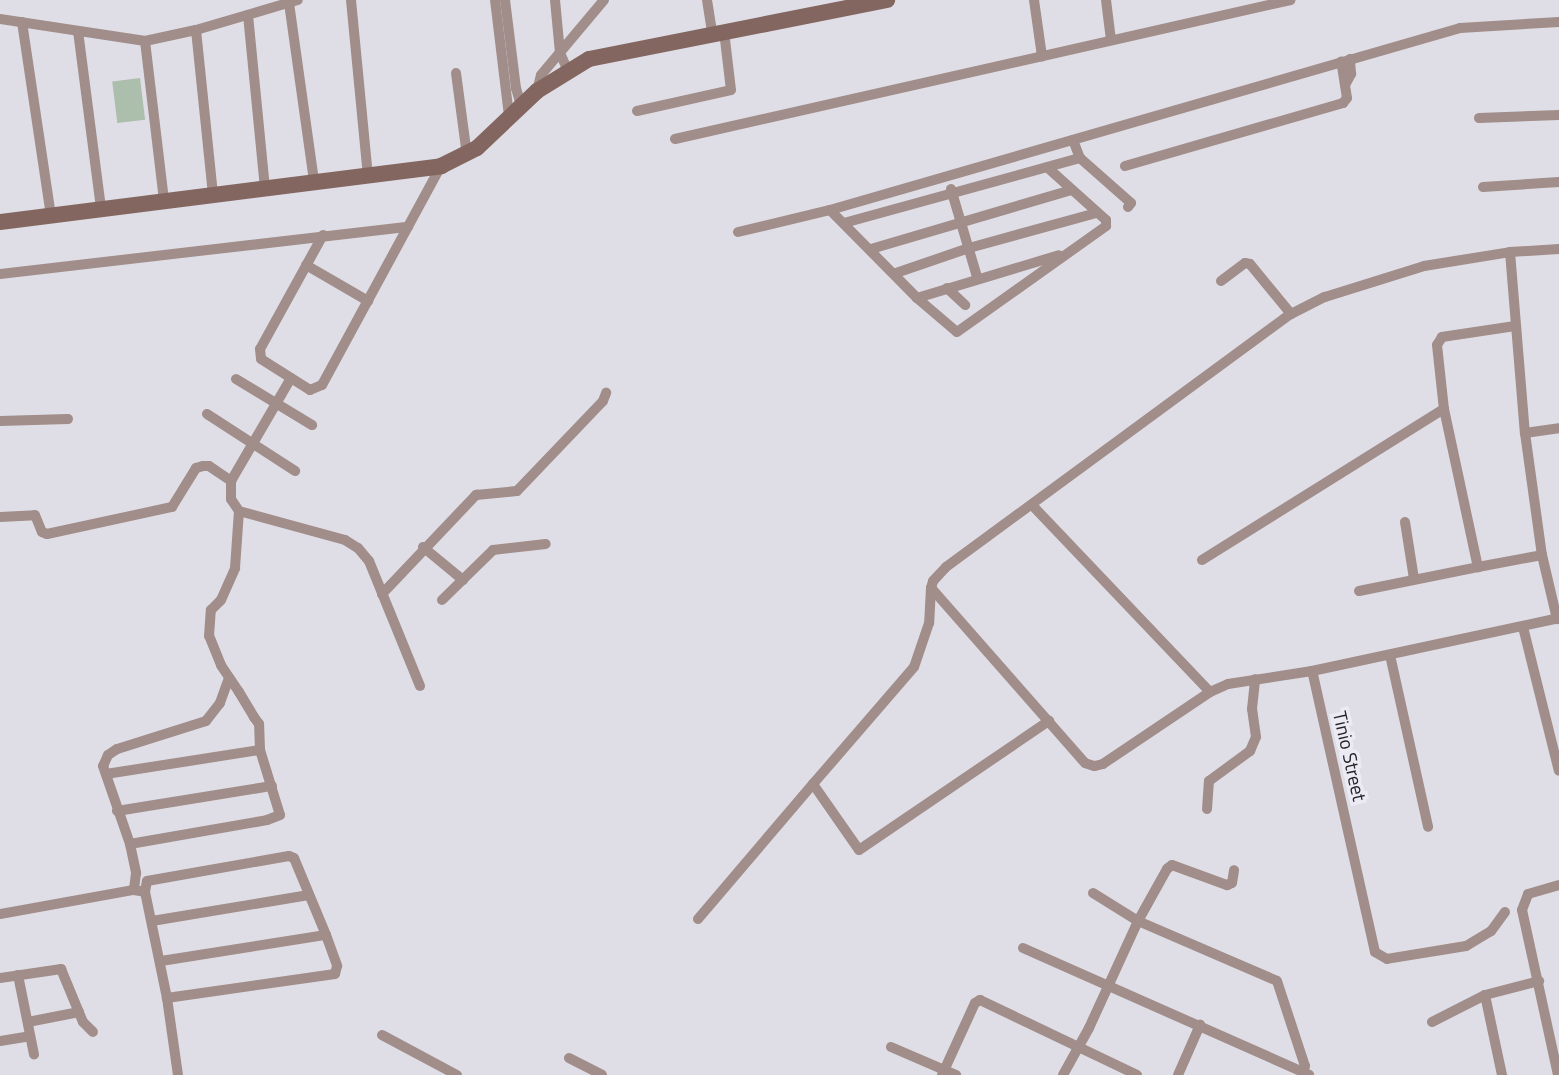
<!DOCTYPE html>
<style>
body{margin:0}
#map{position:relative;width:1559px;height:1075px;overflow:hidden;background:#dfdee6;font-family:"Titillium Web",sans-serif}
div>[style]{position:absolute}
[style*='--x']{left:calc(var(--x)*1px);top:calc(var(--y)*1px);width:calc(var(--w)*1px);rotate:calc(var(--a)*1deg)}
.green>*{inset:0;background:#abbfac;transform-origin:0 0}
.street>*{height:10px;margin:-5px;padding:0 5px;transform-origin:5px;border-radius:5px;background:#a18d89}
.secondary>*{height:16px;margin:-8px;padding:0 8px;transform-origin:8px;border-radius:8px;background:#836660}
span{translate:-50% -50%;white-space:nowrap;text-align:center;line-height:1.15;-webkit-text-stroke:7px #ecebf4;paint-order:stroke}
.street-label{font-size:19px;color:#242427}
</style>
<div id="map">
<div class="green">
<div style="left:140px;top:78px;width:42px;height:28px;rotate:83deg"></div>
</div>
<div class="street">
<div style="--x:351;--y:0;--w:176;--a:84.5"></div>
<div style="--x:495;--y:0;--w:117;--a:83.1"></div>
<div style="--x:505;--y:0;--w:89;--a:82.9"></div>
<div style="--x:516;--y:88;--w:19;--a:74"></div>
<div style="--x:555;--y:0;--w:53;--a:84.6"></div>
<div style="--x:560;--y:53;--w:20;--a:66"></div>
<div style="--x:707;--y:0;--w:33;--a:81"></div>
<div style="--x:1034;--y:0;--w:57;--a:81.9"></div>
<div style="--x:1106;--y:0;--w:40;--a:82.9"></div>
<div style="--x:289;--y:3;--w:181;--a:82"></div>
<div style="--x:248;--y:15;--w:174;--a:84.4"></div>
<div style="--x:0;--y:19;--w:147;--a:8.6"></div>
<div style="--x:145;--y:41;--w:52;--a:-12.2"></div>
<div style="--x:196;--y:30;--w:106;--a:-16.4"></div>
<div style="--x:22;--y:22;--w:197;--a:81.5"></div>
<div style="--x:196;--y:30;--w:166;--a:84.1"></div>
<div style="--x:78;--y:31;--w:179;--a:82.6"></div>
<div style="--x:145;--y:41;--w:161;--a:83.2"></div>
<div style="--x:456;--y:73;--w:83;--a:82.4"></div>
<div style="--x:1345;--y:85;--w:13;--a:-61"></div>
<div style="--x:1351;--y:74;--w:15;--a:-94"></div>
<div style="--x:537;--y:91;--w:16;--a:-76"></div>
<div style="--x:541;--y:75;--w:98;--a:-50"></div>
<div style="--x:637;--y:111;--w:96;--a:-12.6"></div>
<div style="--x:731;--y:90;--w:59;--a:-96.8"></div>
<div style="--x:1479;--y:118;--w:80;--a:-2.1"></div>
<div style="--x:675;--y:139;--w:631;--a:-12.72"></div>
<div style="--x:1073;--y:140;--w:19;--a:69"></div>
<div style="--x:1080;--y:158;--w:68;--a:41.4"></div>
<div style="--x:1131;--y:203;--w:5;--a:127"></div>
<div style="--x:1125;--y:166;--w:227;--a:-16.1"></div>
<div style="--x:1343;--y:103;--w:6;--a:-51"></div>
<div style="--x:1347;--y:98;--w:37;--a:-99"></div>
<div style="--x:1483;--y:187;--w:76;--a:-3.8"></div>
<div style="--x:951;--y:189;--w:92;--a:73.5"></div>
<div style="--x:830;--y:210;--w:124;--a:45.3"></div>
<div style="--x:917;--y:298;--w:52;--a:40.4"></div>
<div style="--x:957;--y:332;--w:183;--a:-35.4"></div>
<div style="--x:1106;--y:226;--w:6;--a:-90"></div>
<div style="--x:1106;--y:220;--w:79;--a:-138.1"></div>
<div style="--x:844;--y:223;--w:245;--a:-15.4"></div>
<div style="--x:738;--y:232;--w:95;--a:-13.4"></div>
<div style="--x:830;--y:210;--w:656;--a:-16.11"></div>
<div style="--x:1460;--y:28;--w:99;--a:-3.5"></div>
<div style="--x:323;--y:235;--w:130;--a:118.9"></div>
<div style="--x:260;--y:349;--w:10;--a:84"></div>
<div style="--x:261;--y:359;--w:58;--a:32.3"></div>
<div style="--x:310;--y:390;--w:13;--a:-23"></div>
<div style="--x:322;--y:385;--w:249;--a:-61.5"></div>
<div style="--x:871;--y:249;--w:209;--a:-16.4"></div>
<div style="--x:1510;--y:252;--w:182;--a:85.3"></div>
<div style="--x:1525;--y:433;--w:123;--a:82.1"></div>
<div style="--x:1542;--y:555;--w:66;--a:76.8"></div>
<div style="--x:306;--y:265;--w:72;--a:30.1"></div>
<div style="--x:896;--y:273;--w:77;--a:-18.9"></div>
<div style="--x:969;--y:248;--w:132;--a:-15.4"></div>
<div style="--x:0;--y:274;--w:411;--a:-6.6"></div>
<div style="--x:1221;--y:281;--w:30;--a:-37"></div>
<div style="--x:1245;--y:263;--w:5;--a:11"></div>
<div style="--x:1250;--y:264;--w:65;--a:50.6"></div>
<div style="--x:947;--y:288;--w:25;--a:43"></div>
<div style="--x:917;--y:298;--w:148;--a:-16.8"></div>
<div style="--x:1515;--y:326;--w:74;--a:171.4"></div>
<div style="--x:1442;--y:337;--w:9;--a:122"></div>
<div style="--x:1437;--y:345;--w:64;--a:83.8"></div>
<div style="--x:1444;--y:409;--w:162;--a:77.9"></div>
<div style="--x:1478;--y:567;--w:65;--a:-10.6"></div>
<div style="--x:236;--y:379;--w:89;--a:31.2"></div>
<div style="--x:207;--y:414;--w:105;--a:32.9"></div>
<div style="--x:0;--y:421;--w:68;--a:-1.7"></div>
<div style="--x:1525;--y:433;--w:34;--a:-8"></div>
<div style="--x:1032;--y:505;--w:258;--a:46.4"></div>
<div style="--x:239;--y:511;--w:110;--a:15.3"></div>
<div style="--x:345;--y:540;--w:15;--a:32"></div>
<div style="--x:358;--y:548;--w:17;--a:50"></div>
<div style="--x:369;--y:561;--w:135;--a:67.8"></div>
<div style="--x:0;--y:517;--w:35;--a:-3"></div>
<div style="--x:35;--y:515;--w:18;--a:68"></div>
<div style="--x:42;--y:532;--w:5;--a:22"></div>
<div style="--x:47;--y:534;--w:128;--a:-12.2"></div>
<div style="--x:172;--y:507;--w:46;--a:-58.4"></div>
<div style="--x:196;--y:468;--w:7;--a:-16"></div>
<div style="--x:203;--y:466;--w:6;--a:0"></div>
<div style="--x:209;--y:466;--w:27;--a:34"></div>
<div style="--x:1405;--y:522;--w:58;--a:81"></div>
<div style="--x:423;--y:547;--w:52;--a:39.5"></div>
<div style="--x:1202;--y:560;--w:285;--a:-32"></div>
<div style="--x:931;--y:588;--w:35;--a:93"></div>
<div style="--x:929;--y:623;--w:46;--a:108.8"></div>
<div style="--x:914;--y:667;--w:155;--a:130.8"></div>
<div style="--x:813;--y:784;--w:80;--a:55.1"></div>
<div style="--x:859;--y:850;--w:230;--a:-34.2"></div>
<div style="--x:1359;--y:591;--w:121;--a:-11.4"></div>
<div style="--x:382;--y:594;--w:137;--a:-46.5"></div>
<div style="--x:476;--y:495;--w:41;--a:-5.6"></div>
<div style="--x:517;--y:491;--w:124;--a:-46.3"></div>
<div style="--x:603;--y:401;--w:9;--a:-69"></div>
<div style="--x:442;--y:600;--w:71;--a:-44.4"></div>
<div style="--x:493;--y:550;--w:53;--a:-6.5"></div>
<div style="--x:1523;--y:627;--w:148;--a:76"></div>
<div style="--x:1390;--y:655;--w:176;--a:77.5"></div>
<div style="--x:1312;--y:671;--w:85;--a:171.2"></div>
<div style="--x:1228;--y:684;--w:20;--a:156"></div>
<div style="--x:1210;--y:692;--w:129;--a:146.1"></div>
<div style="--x:1103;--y:764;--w:9;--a:167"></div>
<div style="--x:1094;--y:766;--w:9;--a:-162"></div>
<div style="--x:1085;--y:763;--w:233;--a:-131.3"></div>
<div style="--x:931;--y:588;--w:7;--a:-74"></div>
<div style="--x:933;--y:581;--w:19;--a:-47"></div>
<div style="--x:946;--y:567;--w:428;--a:-36.3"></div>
<div style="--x:1291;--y:314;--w:38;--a:-27"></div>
<div style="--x:1325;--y:297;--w:104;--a:-17.4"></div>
<div style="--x:1424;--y:266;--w:87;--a:-9.2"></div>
<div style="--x:1510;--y:252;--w:49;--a:-3.5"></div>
<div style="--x:229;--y:678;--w:27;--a:110"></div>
<div style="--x:220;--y:703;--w:23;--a:128"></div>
<div style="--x:206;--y:721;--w:93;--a:162.5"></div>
<div style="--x:117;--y:749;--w:11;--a:146"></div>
<div style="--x:108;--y:755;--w:12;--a:114"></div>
<div style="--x:103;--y:766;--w:83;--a:70.9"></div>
<div style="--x:130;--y:844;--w:139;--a:-9.9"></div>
<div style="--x:267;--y:820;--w:14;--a:-21"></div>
<div style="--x:280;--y:815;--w:68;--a:-107.1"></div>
<div style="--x:260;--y:750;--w:26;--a:-92"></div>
<div style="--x:259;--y:724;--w:9;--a:-126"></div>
<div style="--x:254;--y:717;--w:29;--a:-121"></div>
<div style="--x:239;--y:692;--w:32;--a:-124"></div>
<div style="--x:221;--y:665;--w:31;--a:-112"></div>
<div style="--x:209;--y:636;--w:26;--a:-86"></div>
<div style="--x:211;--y:610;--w:14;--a:-45"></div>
<div style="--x:221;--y:600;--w:35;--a:-66"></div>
<div style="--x:235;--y:568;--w:57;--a:-86"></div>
<div style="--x:239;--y:511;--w:14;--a:-124"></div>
<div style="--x:231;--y:499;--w:18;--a:-90"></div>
<div style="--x:231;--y:481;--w:119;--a:-59.8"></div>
<div style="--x:106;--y:774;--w:156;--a:-8.9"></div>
<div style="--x:1207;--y:809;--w:28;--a:-86"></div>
<div style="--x:1209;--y:781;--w:51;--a:-36.2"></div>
<div style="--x:1250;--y:751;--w:15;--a:-67"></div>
<div style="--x:1256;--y:737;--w:28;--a:-98"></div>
<div style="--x:1252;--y:709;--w:30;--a:-84"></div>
<div style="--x:117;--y:811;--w:157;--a:-9.2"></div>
<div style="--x:130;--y:844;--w:30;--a:78"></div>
<div style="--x:136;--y:873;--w:17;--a:97"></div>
<div style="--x:289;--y:856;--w:5;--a:22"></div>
<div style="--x:294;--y:858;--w:83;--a:67.4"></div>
<div style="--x:326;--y:935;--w:33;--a:70"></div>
<div style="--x:337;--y:966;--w:8;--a:104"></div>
<div style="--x:335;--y:974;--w:170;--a:171.9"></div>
<div style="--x:167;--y:998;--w:108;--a:-101.7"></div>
<div style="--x:145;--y:892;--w:11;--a:-80"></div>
<div style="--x:147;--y:881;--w:144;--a:-10"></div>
<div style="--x:1093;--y:893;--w:53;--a:31.9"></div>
<div style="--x:1138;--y:921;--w:151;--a:23.3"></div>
<div style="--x:1277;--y:981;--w:89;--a:71.8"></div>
<div style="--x:1305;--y:1066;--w:9;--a:103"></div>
<div style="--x:1505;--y:912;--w:24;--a:126"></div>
<div style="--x:1491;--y:931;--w:29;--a:149"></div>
<div style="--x:1466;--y:946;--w:80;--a:170.7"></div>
<div style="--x:1387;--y:959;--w:14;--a:-150"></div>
<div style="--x:1375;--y:952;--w:288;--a:-102.6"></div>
<div style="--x:1312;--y:671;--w:253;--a:-12.1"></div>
<div style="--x:0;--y:914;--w:136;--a:-10.2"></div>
<div style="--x:134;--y:890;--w:11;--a:10"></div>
<div style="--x:698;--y:919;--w:177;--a:-49.6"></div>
<div style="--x:152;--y:921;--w:159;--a:-9.4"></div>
<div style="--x:1023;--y:948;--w:313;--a:23.9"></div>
<div style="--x:161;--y:961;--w:167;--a:-9"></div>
<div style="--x:18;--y:975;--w:81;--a:78.6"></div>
<div style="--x:0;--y:978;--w:62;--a:-8.4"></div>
<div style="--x:61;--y:969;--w:57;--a:67.5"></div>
<div style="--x:83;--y:1022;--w:14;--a:45"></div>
<div style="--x:1485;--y:995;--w:82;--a:78"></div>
<div style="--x:167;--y:998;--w:78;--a:81.9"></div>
<div style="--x:28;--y:1022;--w:52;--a:-11.1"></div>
<div style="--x:1432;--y:1022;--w:59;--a:-27"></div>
<div style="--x:1485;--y:995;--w:56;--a:-14.5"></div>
<div style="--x:382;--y:1035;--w:85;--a:28.1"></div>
<div style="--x:0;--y:1041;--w:30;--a:-9"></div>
<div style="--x:891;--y:1047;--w:71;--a:23.3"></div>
<div style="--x:569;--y:1058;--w:37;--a:27"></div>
<div style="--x:942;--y:1075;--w:79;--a:-65.4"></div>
<div style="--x:975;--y:1003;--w:6;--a:-31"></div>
<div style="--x:980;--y:1000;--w:174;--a:25.5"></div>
<div style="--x:1063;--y:1075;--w:54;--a:-61"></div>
<div style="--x:1089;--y:1028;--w:118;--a:-65.4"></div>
<div style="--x:1138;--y:921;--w:60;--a:-60.9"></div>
<div style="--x:1167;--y:869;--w:6;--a:-39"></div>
<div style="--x:1172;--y:865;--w:59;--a:20"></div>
<div style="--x:1227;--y:885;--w:5;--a:-22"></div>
<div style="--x:1232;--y:883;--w:13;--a:-81"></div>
<div style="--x:1178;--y:1075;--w:55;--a:-66.3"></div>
<div style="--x:1558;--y:1075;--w:169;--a:-102.3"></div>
<div style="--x:1522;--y:910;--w:17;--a:-69"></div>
<div style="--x:1528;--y:894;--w:32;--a:-16"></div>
</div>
<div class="secondary">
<div style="--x:0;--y:222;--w:445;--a:-7.2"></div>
<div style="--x:441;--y:166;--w:40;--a:-26.6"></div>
<div style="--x:477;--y:148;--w:83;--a:-43.5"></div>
<div style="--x:537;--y:91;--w:61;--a:-31.6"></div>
<div style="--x:589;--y:59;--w:304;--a:-11.2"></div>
</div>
<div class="street-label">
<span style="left:1350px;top:756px;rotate:77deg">Tinio Street</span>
</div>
</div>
